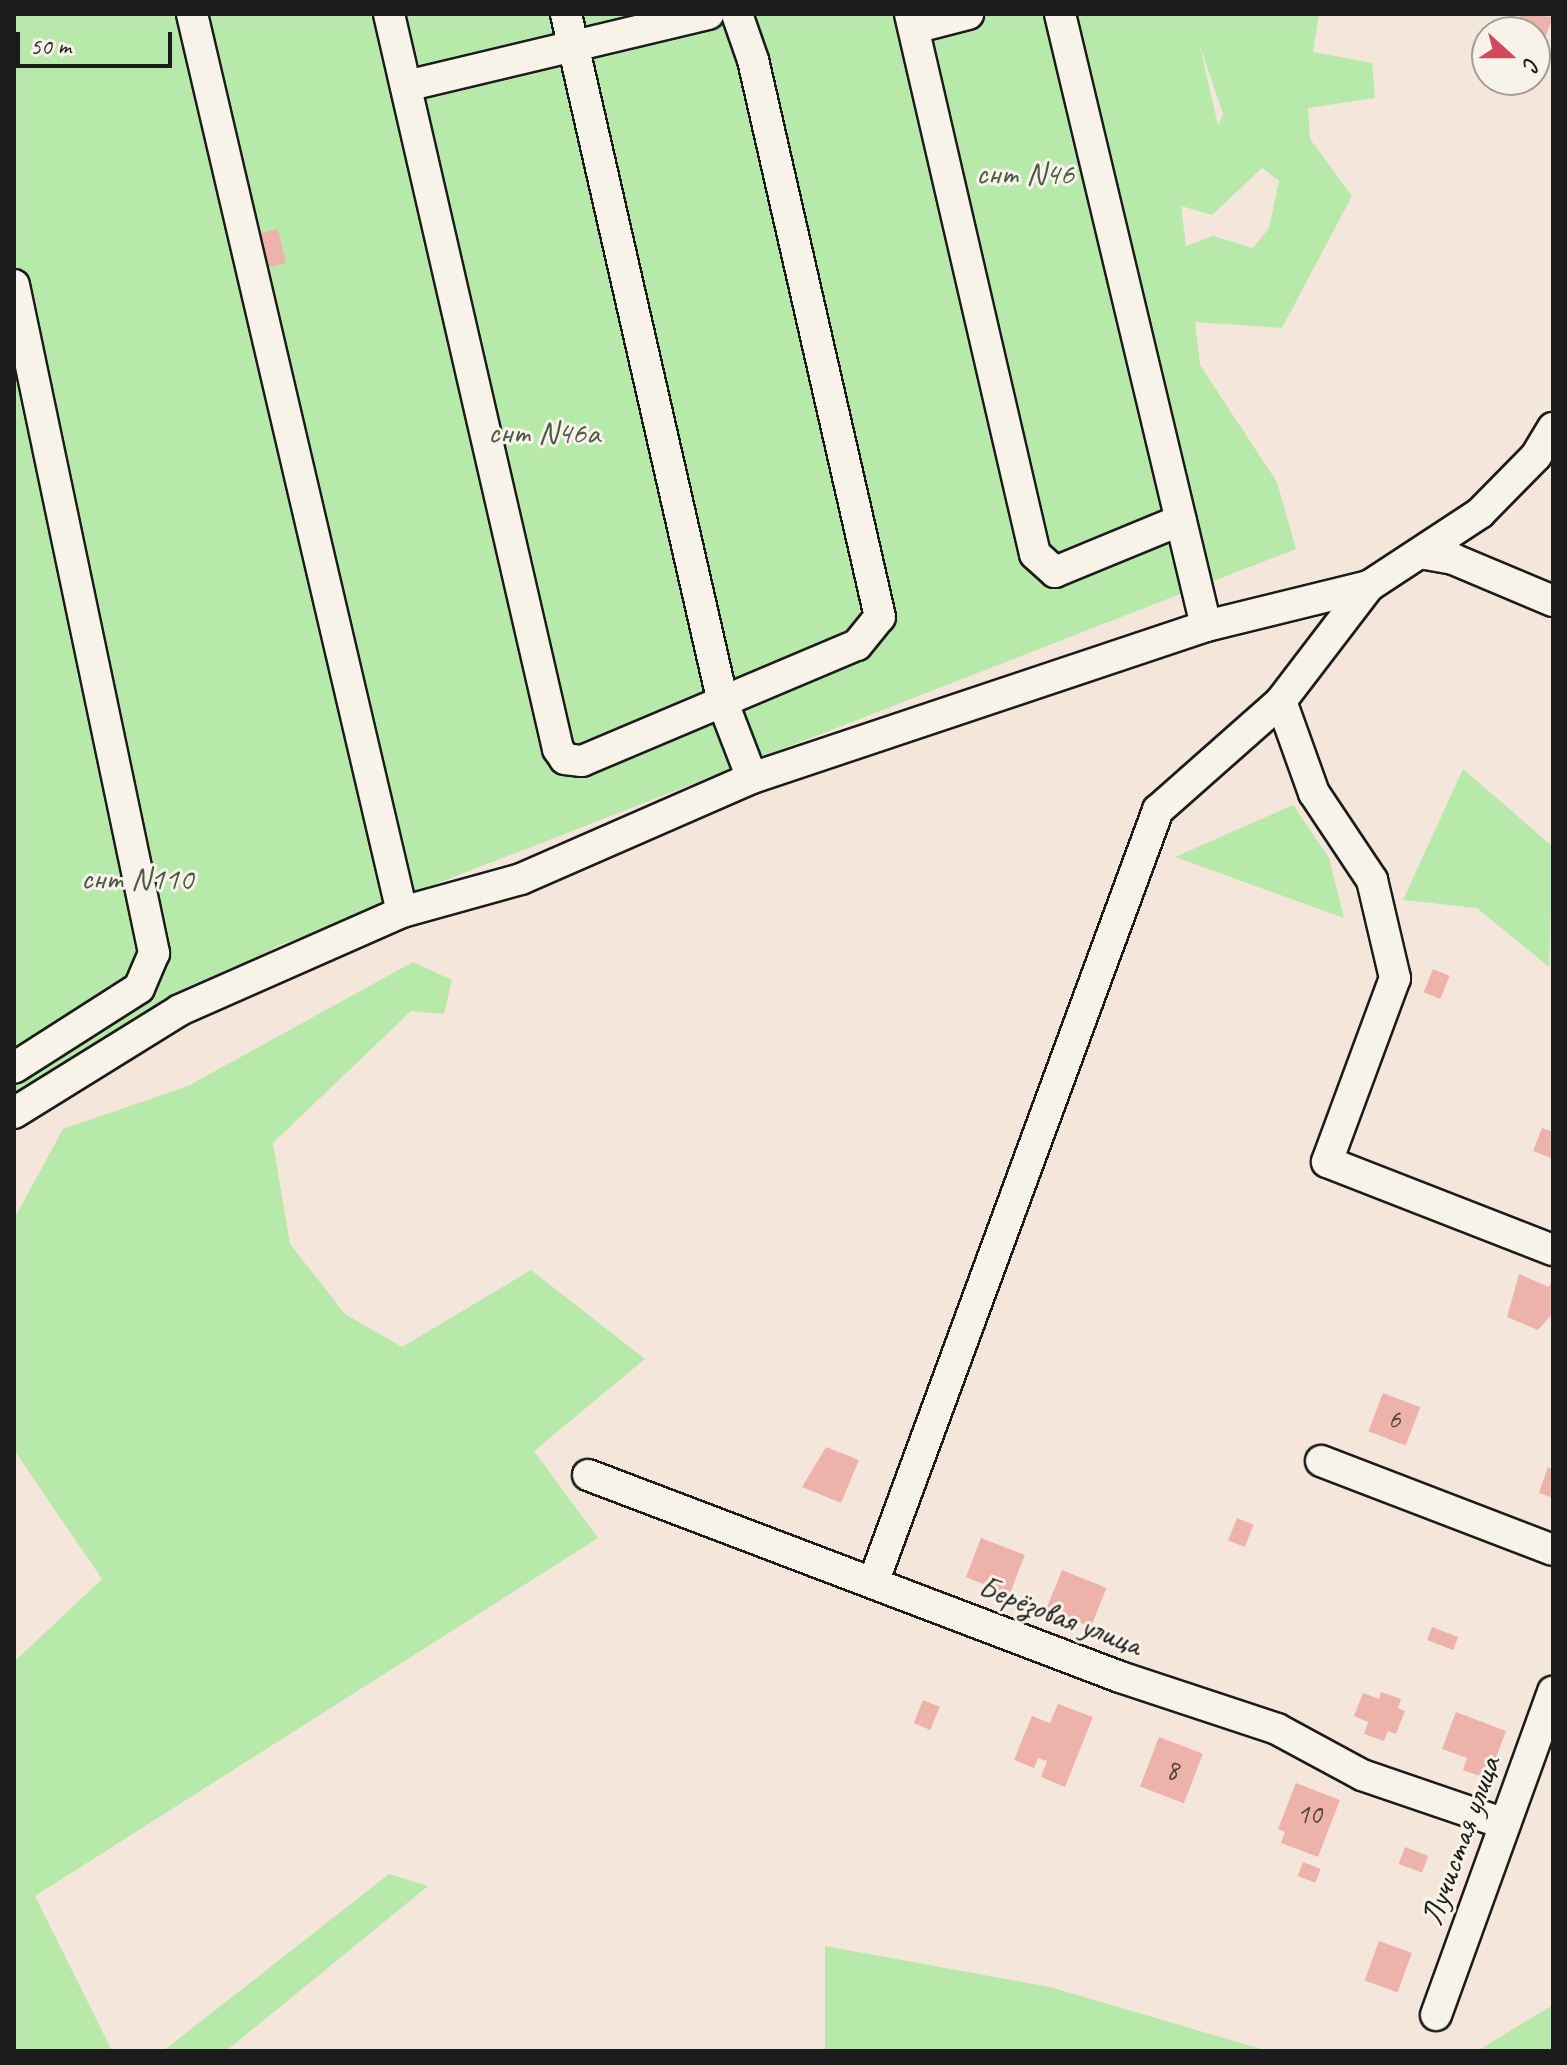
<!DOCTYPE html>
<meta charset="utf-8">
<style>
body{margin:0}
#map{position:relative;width:1567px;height:2065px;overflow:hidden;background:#f5e6dc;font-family:Caveat,sans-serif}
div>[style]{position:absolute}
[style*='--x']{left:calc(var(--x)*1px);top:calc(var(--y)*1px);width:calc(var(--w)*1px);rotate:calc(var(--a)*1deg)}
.green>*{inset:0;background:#b6e9aa}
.building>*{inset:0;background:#edb3aa;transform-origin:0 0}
.roads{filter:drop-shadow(2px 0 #1c1c1c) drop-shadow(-2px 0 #1c1c1c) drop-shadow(0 2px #1c1c1c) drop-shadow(0 -2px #1c1c1c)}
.minor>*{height:30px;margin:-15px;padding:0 15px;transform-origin:15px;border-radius:15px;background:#f7f3e8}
span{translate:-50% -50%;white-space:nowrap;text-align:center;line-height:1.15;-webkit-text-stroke:6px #f7f3e8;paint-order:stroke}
.number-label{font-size:28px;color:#504240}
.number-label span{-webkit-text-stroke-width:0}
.park-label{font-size:32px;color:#4a5a47}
.street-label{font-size:32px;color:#1c1c1c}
.frame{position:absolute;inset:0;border:16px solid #1c1c1c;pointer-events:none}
.north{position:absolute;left:1471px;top:16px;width:80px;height:80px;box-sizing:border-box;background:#f7f3e8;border:2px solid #9f9d96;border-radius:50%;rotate:111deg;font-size:22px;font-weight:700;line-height:32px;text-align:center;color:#1c1c1c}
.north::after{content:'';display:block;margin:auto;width:28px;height:36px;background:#d1495b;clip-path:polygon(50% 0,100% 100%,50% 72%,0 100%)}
.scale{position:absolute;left:16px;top:32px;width:156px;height:36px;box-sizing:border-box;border:4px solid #1c1c1c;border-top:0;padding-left:10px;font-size:24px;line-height:28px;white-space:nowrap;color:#1c1c1c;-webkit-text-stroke:6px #f7f3e8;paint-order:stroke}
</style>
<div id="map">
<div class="green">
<div style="clip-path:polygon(evenodd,14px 14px,1319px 14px,1313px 52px,1372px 63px,1375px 98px,1308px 108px,1310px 139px,1352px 196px,1282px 328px,1195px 322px,1200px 365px,1277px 482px,1296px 549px,405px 896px,381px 911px,279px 945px,14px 1093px,14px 14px,1200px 46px,1223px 114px,1218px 125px,1200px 47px,1200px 46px,14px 14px,1262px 168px,1279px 181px,1269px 228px,1253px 248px,1213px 236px,1186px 246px,1181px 206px,1212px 215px,1262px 168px)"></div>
<div style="clip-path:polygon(1463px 769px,1553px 847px,1549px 967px,1477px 908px,1403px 900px)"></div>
<div style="clip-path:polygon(1293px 805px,1329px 858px,1344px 918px,1175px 857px)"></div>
<div style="clip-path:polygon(413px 962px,452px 980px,444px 1014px,411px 1011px,273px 1143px,290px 1244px,345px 1314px,402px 1347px,531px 1270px,645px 1359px,534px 1451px,598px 1538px,35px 1896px,112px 2051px,14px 2051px,14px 1662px,102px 1579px,14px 1450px,14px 1219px,63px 1129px,188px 1086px)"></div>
<div style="clip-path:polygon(389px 1874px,428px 1886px,226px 2051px,163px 2051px)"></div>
<div style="clip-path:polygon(825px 1946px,1050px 1987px,1268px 2051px,825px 2051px)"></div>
<div style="clip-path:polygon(1553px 2005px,1553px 2051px,1477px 2051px)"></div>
</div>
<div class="building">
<div style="clip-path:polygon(1521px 14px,1553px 17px,1535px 65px,1535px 32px,1514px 32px)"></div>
<div style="left:278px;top:229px;width:35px;height:26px;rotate:77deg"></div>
<div style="left:1433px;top:969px;width:18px;height:25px;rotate:22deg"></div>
<div style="clip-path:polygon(1542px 1128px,1553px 1132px,1551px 1158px,1533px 1151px)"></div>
<div style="clip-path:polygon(1519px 1274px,1549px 1287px,1553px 1277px,1553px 1313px,1538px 1330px,1507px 1317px)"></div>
<div style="left:1383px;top:1393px;width:40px;height:41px;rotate:21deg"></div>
<div style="clip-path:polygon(826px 1447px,859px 1460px,841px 1503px,802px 1487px)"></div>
<div style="clip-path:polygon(1548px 1467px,1553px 1469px,1553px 1498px,1539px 1493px)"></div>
<div style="left:1237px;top:1518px;width:18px;height:24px;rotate:22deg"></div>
<div style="left:981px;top:1538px;width:47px;height:42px;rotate:21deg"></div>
<div style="left:1062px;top:1570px;width:48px;height:42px;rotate:22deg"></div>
<div style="left:1432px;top:1627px;width:28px;height:14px;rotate:21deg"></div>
<div style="clip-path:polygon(1381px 1692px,1401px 1699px,1398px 1708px,1405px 1711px,1396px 1734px,1388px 1731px,1384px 1741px,1364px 1734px,1368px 1722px,1354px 1716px,1363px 1693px,1379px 1699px)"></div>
<div style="left:923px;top:1700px;width:18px;height:25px;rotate:22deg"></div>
<div style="clip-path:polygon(1058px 1704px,1093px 1717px,1065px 1787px,1041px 1777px,1047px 1761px,1038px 1758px,1034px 1768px,1014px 1760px,1032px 1716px,1050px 1723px)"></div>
<div style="clip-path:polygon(1456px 1712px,1506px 1731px,1488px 1779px,1463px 1770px,1467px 1758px,1442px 1749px)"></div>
<div style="left:1159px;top:1737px;width:47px;height:53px;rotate:21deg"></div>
<div style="clip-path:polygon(1296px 1783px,1340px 1800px,1318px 1857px,1281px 1843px,1285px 1832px,1278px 1829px)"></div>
<div style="left:1405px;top:1847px;width:25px;height:18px;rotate:21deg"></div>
<div style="left:1303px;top:1862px;width:19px;height:15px;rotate:21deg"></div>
<div style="left:1379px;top:1941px;width:35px;height:42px;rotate:20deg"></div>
</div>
<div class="roads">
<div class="minor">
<div style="--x:192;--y:14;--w:922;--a:76.84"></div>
<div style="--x:389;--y:14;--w:754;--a:77.05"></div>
<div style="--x:558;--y:749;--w:12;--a:55"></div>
<div style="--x:565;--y:759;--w:17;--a:7"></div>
<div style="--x:582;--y:761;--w:298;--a:-22.9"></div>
<div style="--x:857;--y:645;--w:36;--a:-51"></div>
<div style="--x:880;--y:617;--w:571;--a:-102.84"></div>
<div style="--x:753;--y:60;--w:49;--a:-109.2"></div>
<div style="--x:566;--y:14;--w:707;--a:77.16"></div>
<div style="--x:723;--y:703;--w:80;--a:68.9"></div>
<div style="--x:910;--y:14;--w:554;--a:76.97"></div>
<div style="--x:1035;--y:554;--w:27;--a:42"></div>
<div style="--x:1055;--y:572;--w:136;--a:-22.4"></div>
<div style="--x:1060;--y:14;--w:629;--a:76.58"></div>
<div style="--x:914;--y:28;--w:56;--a:-14.5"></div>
<div style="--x:406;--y:86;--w:311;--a:-13.4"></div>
<div style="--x:14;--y:285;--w:683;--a:78.16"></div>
<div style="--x:154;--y:953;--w:38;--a:113"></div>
<div style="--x:139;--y:988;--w:148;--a:147.4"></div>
<div style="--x:1420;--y:553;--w:34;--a:10"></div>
<div style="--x:1453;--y:559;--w:108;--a:22.8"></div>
<div style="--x:1281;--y:701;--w:98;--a:70.3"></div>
<div style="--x:1314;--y:793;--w:105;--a:56.3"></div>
<div style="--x:1372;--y:880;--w:101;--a:76.8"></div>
<div style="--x:1395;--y:978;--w:196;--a:110.3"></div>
<div style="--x:1327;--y:1162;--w:243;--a:21.3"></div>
<div style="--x:14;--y:1113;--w:195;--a:-31.8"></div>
<div style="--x:180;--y:1010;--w:243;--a:-23.8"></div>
<div style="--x:402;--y:912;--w:123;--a:-15.5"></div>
<div style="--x:521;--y:879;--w:252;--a:-23.6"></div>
<div style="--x:752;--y:778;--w:479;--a:-18.5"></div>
<div style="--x:1206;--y:626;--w:168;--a:-13.8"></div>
<div style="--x:1369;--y:586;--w:133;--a:-33.3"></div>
<div style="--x:1480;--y:513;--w:80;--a:-45.5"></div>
<div style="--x:1536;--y:456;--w:33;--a:-59"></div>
<div style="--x:1321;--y:1461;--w:248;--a:21"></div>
<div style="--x:588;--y:1475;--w:569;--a:20.79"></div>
<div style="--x:1120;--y:1677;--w:165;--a:18.3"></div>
<div style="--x:1277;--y:1729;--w:97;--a:28.4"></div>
<div style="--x:1362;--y:1775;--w:151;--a:18.9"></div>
<div style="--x:873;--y:1583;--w:824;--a:-69.76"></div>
<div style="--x:1158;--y:810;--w:164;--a:-41.5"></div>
<div style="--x:1281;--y:701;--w:145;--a:-52.6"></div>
<div style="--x:1436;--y:2015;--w:344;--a:-70.1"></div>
</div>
</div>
<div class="number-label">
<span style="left:1394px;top:1419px">6</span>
<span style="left:1172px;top:1770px">8</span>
<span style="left:1309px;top:1814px">10</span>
</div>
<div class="park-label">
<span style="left:1025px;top:174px">снт N46</span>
<span style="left:544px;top:433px">снт N46а</span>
<span style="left:137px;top:879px">снт N110</span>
</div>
<div class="street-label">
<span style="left:1060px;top:1616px;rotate:21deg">Берёзовая улица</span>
<span style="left:1461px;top:1841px;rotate:-70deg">Лучистая улица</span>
</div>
<div class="frame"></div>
<div class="north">С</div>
<div class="scale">50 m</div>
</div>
